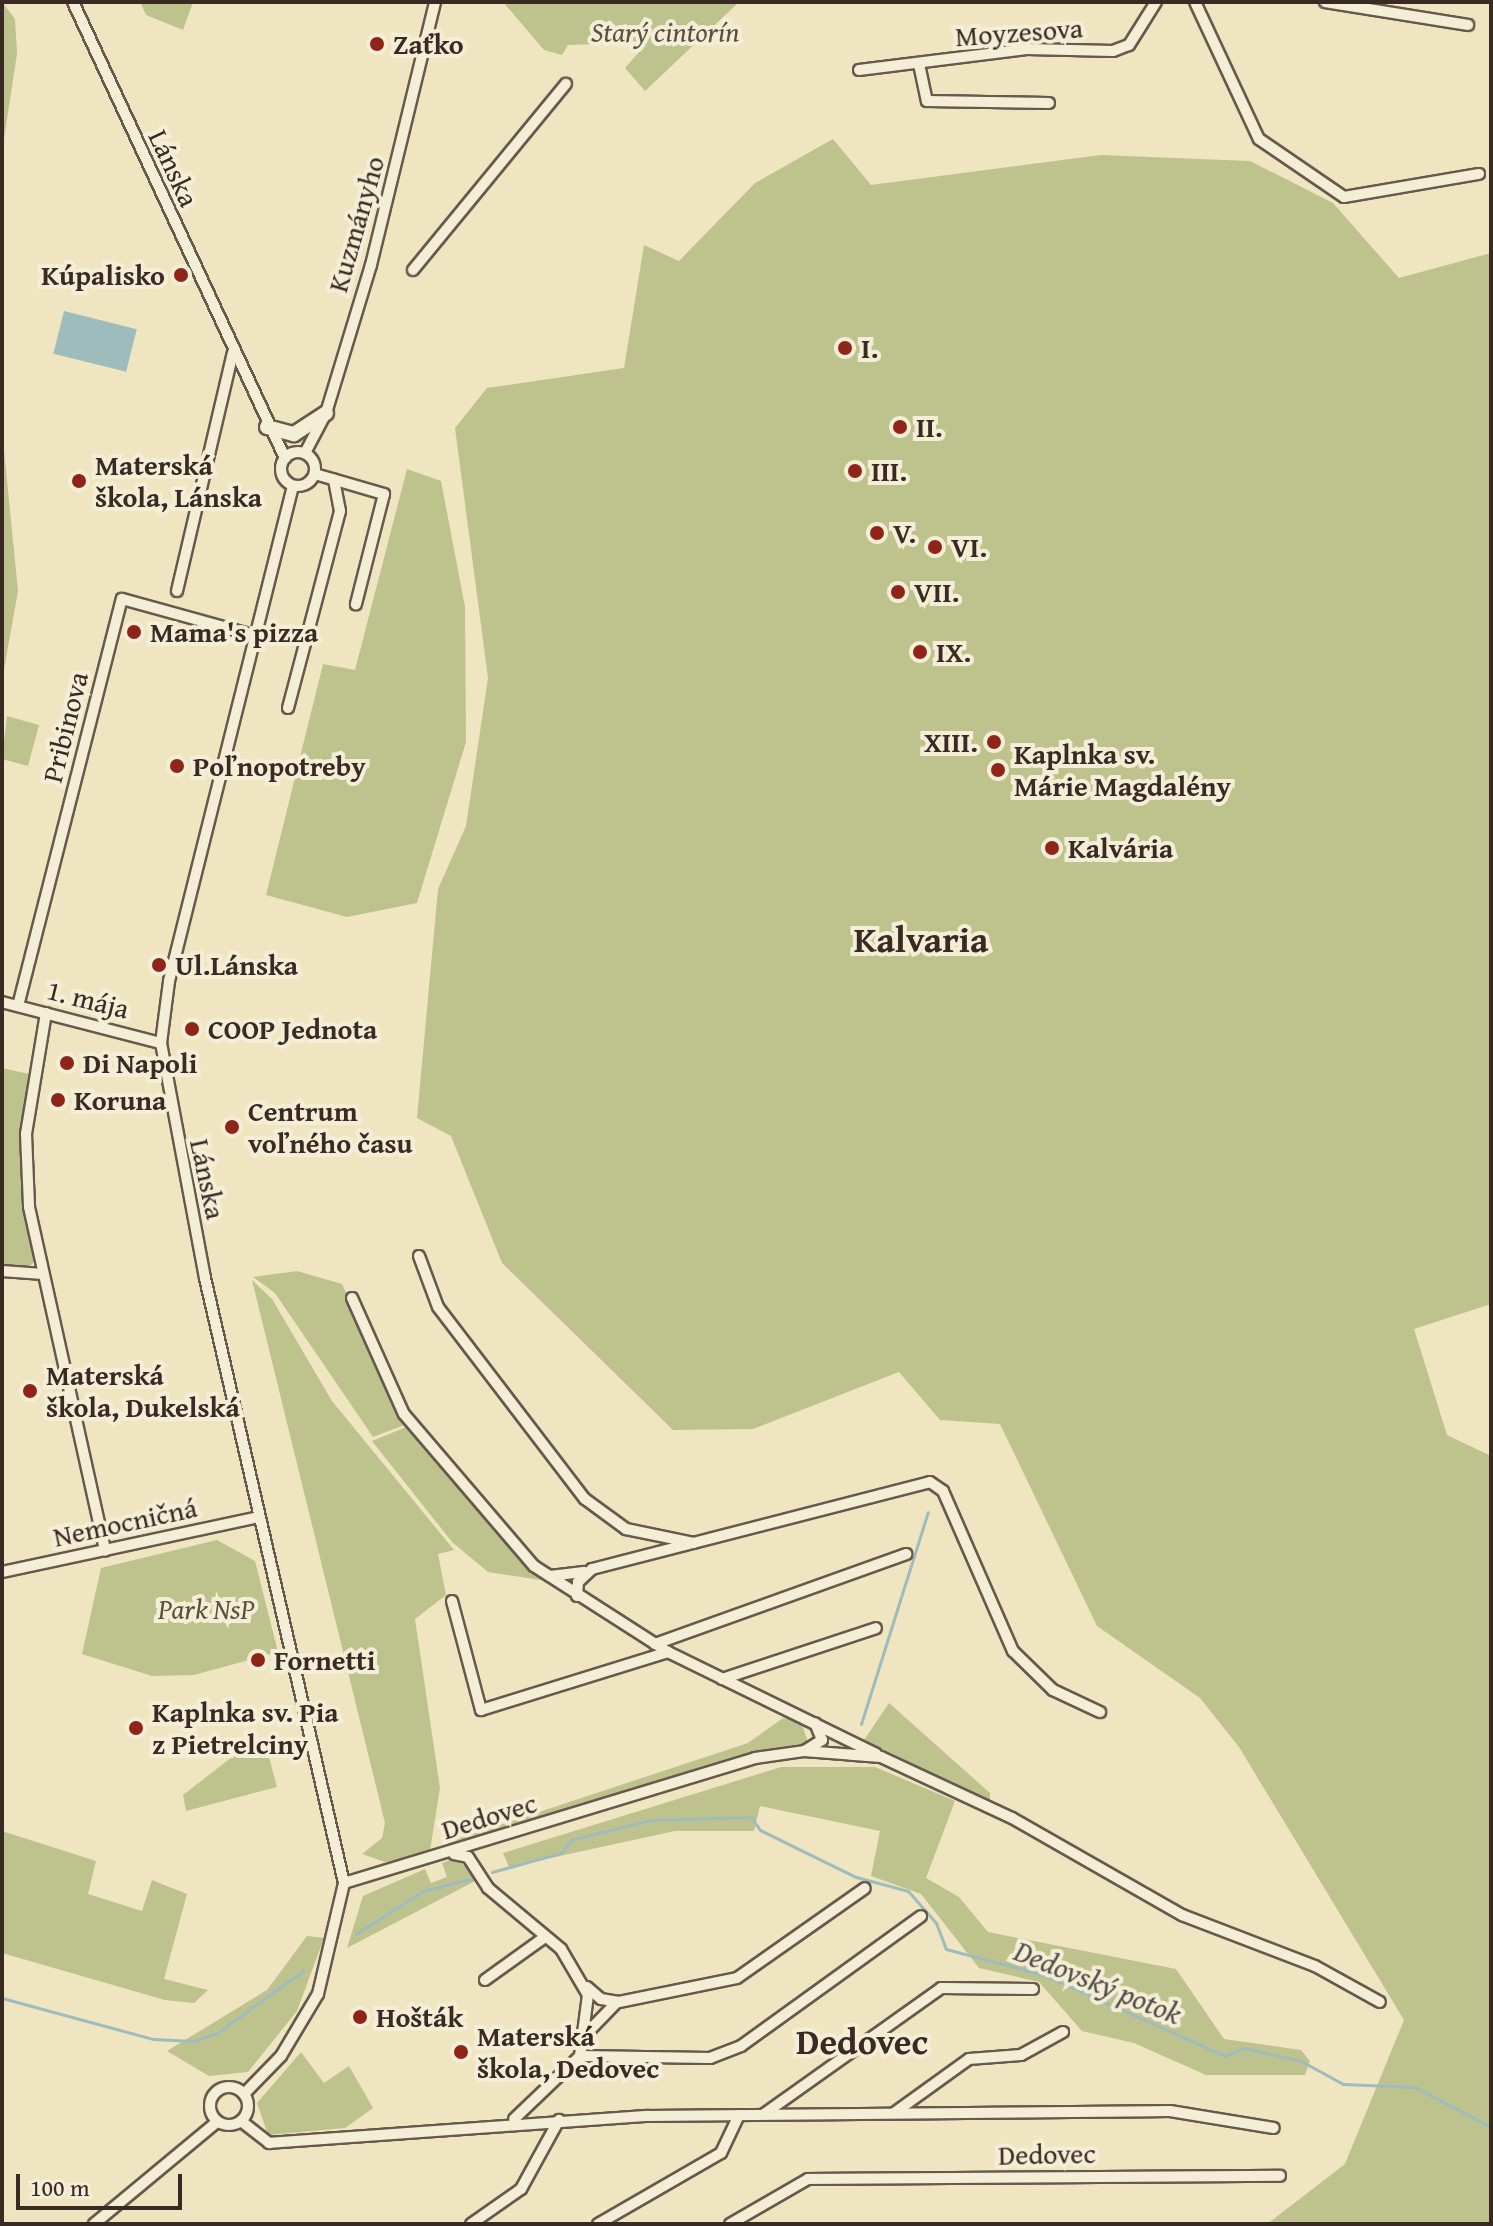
<!DOCTYPE html>
<meta charset="utf-8">
<style>
body{margin:0}
#map{position:relative;width:1493px;height:2226px;overflow:hidden;background:#efe5c0;font-family:"Gentium Book Plus",serif}
div>[style]{position:absolute}
[style*='--x']{left:calc(var(--x)*1px);top:calc(var(--y)*1px);width:calc(var(--w)*1px);rotate:calc(var(--a)*1deg)}
.green>*{inset:0;background:#bec38e}
.water>*{inset:0;background:#9fbcbd;transform-origin:0 0}
.stream>*{height:3px;margin:-1.5px;padding:0 1.5px;transform-origin:1.5px;border-radius:1.5px;background:#9fbcbd}
.roads{filter:drop-shadow(2px 0 #67594b) drop-shadow(-2px 0 #67594b) drop-shadow(0 2px #67594b) drop-shadow(0 -2px #67594b)}
.street>*{height:10px;margin:-5px;padding:0 5px;transform-origin:5px;border-radius:5px;background:#f5eed6}
.street>.ring{margin:-5px;padding:0;box-sizing:content-box;background:none;border:10px solid #f5eed6;border-radius:50%}
.secondary>*{height:14px;margin:-7px;padding:0 7px;transform-origin:7px;border-radius:7px;background:#f5eed6}
.dots>*{width:22px;height:22px;translate:-50% -50%;box-sizing:border-box;border:4px solid #f5eed6;border-radius:50%}
span{translate:-50% -50%;white-space:nowrap;text-align:center;line-height:1.15;-webkit-text-stroke:8px #f5eed6;paint-order:stroke}
.park-label{font-size:28px;color:#5b503e;font-style:italic}
.street-label{font-size:28px;color:#3a2a24}
.poi-label{font-size:28px;color:#3a2a24;font-weight:700}
.left{translate:0 -50%;text-align:left}
.right{translate:-100% -50%;text-align:right}
.water-label{font-size:30px;color:#534e4a;font-style:italic}
.district-label{font-size:36px;color:#3a2a24;font-weight:700}
.frame{position:absolute;inset:0;border:4px solid #3a2a24;pointer-events:none}
.scale{position:absolute;left:16px;top:2174px;width:166px;height:36px;box-sizing:border-box;border:4px solid #3a2a24;border-top:0;padding-left:10px;font-size:24px;line-height:28px;white-space:nowrap;color:#3a2a24;-webkit-text-stroke:6px #f5eed6;paint-order:stroke}
</style>
<div id="map">
<div class="green">
<div style="clip-path:polygon(2px 2px,15px 19px,17px 54px,2px 152px)"></div>
<div style="clip-path:polygon(140px 2px,193px 2px,183px 30px,146px 15px)"></div>
<div style="clip-path:polygon(503px 2px,739px 2px,645px 91px,625px 68px,640px 51px,630px 43px,568px 45px,562px 55px,544px 50px)"></div>
<div style="clip-path:polygon(833px 139px,871px 185px,1101px 155px,1250px 161px,1333px 203px,1399px 278px,1491px 253px,1491px 1304px,1414px 1329px,1447px 1435px,1491px 1456px,1491px 2224px,1267px 2224px,1345px 2164px,1404px 2020px,1239px 1747px,1200px 1698px,1097px 1626px,1000px 1424px,940px 1420px,899px 1372px,753px 1429px,673px 1430px,502px 1263px,451px 1136px,417px 1118px,438px 889px,466px 826px,488px 678px,455px 428px,487px 388px,624px 368px,644px 245px,679px 261px,755px 183px)"></div>
<div style="clip-path:polygon(2px 430px,18px 591px,2px 681px)"></div>
<div style="clip-path:polygon(407px 469px,441px 481px,465px 607px,466px 742px,417px 903px,347px 917px,266px 895px,323px 664px,355px 670px)"></div>
<div style="clip-path:polygon(7px 716px,39px 725px,28px 766px,2px 759px)"></div>
<div style="clip-path:polygon(2px 1068px,29px 1074px,22px 1158px,35px 1260px,27px 1270px,2px 1266px)"></div>
<div style="clip-path:polygon(297px 1271px,342px 1284px,407px 1424px,373px 1437px,275px 1293px,253px 1277px)"></div>
<div style="clip-path:polygon(252px 1280px,272px 1299px,332px 1401px,454px 1550px,438px 1554px,446px 1595px,415px 1619px,440px 1788px,430px 1851px,404px 1858px,385px 1862px,362px 1854px,382px 1838px,385px 1823px)"></div>
<div style="clip-path:polygon(411px 1425px,553px 1582px,488px 1572px,452px 1542px,372px 1441px)"></div>
<div style="clip-path:polygon(217px 1540px,255px 1561px,278px 1652px,194px 1675px,152px 1676px,82px 1654px,101px 1568px)"></div>
<div style="clip-path:polygon(889px 1703px,990px 1793px,990px 1801px,864px 1740px)"></div>
<div style="clip-path:polygon(783px 1718px,801px 1722px,808px 1742px,447px 1854px,448px 1842px,748px 1743px)"></div>
<div style="clip-path:polygon(265px 1742px,277px 1787px,186px 1811px,183px 1795px,245px 1747px)"></div>
<div style="clip-path:polygon(781px 1767px,875px 1767px,955px 1801px,926px 1878px,959px 1897px,988px 1932px,1176px 1969px,1224px 2039px,1301px 2050px,1310px 2061px,1305px 2075px,1206px 2075px,1134px 2043px,1082px 2031px,1039px 1982px,979px 1968px,921px 1894px,871px 1876px,880px 1831px,760px 1806px,754px 1831px,675px 1831px,509px 1867px,503px 1853px)"></div>
<div style="clip-path:polygon(2px 1831px,96px 1861px,88px 1894px,142px 1911px,152px 1880px,187px 1894px,164px 1979px,208px 1990px,194px 2003px,165px 2000px,2px 1953px)"></div>
<div style="clip-path:polygon(456px 1858px,479px 1879px,347px 1948px,363px 1896px,425px 1869px,431px 1883px,447px 1877px,442px 1863px)"></div>
<div style="clip-path:polygon(307px 1936px,324px 1938px,297px 2011px,248px 2072px,209px 2076px,167px 2051px,267px 1990px)"></div>
<div style="clip-path:polygon(301px 2052px,324px 2083px,349px 2066px,373px 2108px,345px 2128px,268px 2135px,257px 2103px)"></div>
</div>
<div class="water">
<div style="left:64px;top:311px;width:75px;height:44px;rotate:14deg"></div>
</div>
<div class="stream">
<div style="--x:861;--y:1724;--w:222;--a:-72.5"></div>
<div style="--x:492;--y:1872;--w:72;--a:-15.4"></div>
<div style="--x:561;--y:1853;--w:16;--a:-52"></div>
<div style="--x:571;--y:1840;--w:82;--a:-14"></div>
<div style="--x:651;--y:1820;--w:100;--a:-1.7"></div>
<div style="--x:751;--y:1817;--w:16;--a:55"></div>
<div style="--x:760;--y:1830;--w:107;--a:26.1"></div>
<div style="--x:856;--y:1877;--w:54;--a:15.1"></div>
<div style="--x:908;--y:1891;--w:43;--a:48.8"></div>
<div style="--x:936;--y:1923;--w:28;--a:69"></div>
<div style="--x:946;--y:1949;--w:101;--a:14.9"></div>
<div style="--x:1044;--y:1975;--w:198;--a:24.1"></div>
<div style="--x:1225;--y:2056;--w:21;--a:-23"></div>
<div style="--x:1244;--y:2048;--w:58;--a:12.8"></div>
<div style="--x:1301;--y:2061;--w:48;--a:28.7"></div>
<div style="--x:1343;--y:2084;--w:72;--a:2.4"></div>
<div style="--x:1415;--y:2087;--w:86;--a:27.8"></div>
<div style="--x:356;--y:1934;--w:80;--a:-32.7"></div>
<div style="--x:423;--y:1891;--w:53;--a:-14.3"></div>
<div style="--x:2;--y:1998;--w:156;--a:15.2"></div>
<div style="--x:153;--y:2039;--w:41;--a:2.8"></div>
<div style="--x:194;--y:2041;--w:24;--a:-19"></div>
<div style="--x:217;--y:2033;--w:107;--a:-35.9"></div>
</div>
<div class="roads">
<div class="street">
<div style="--x:73;--y:2;--w:503;--a:65.07"></div>
<div style="--x:1195;--y:2;--w:151;--a:65"></div>
<div style="--x:1259;--y:139;--w:103;--a:34.3"></div>
<div style="--x:1344;--y:197;--w:137;--a:-9.7"></div>
<div style="--x:1325;--y:2;--w:145;--a:9.1"></div>
<div style="--x:919;--y:64;--w:38;--a:78"></div>
<div style="--x:927;--y:101;--w:122;--a:0.9"></div>
<div style="--x:859;--y:70;--w:169;--a:-7.1"></div>
<div style="--x:1027;--y:49;--w:86;--a:1.3"></div>
<div style="--x:1113;--y:51;--w:17;--a:-21"></div>
<div style="--x:1129;--y:45;--w:51;--a:-57.9"></div>
<div style="--x:413;--y:270;--w:241;--a:-50.6"></div>
<div class="ring" style="left:281px;top:452px;width:24px;height:24px"></div>
<div style="--x:305;--y:453;--w:45;--a:-62.3"></div>
<div style="--x:326;--y:413;--w:155;--a:-73.1"></div>
<div style="--x:371;--y:265;--w:271;--a:-76.3"></div>
<div style="--x:315;--y:474;--w:72;--a:16.2"></div>
<div style="--x:384;--y:494;--w:114;--a:104.3"></div>
<div style="--x:177;--y:591;--w:244;--a:-76.8"></div>
<div style="--x:288;--y:708;--w:204;--a:-75.2"></div>
<div style="--x:340;--y:511;--w:32;--a:-101"></div>
<div style="--x:2;--y:1002;--w:164;--a:14.5"></div>
<div style="--x:18;--y:1006;--w:420;--a:-75.7"></div>
<div style="--x:122;--y:599;--w:143;--a:15.4"></div>
<div style="--x:46;--y:1013;--w:123;--a:99.4"></div>
<div style="--x:26;--y:1134;--w:73;--a:87.6"></div>
<div style="--x:29;--y:1207;--w:352;--a:77.5"></div>
<div style="--x:419;--y:1256;--w:54;--a:69.6"></div>
<div style="--x:438;--y:1307;--w:242;--a:52.6"></div>
<div style="--x:585;--y:1499;--w:51;--a:36.2"></div>
<div style="--x:626;--y:1529;--w:69;--a:11.6"></div>
<div style="--x:2;--y:1271;--w:41;--a:4.2"></div>
<div style="--x:352;--y:1298;--w:127;--a:65.9"></div>
<div style="--x:404;--y:1414;--w:200;--a:49.5"></div>
<div style="--x:534;--y:1566;--w:159;--a:32.7"></div>
<div style="--x:668;--y:1652;--w:232;--a:26.1"></div>
<div style="--x:2;--y:1572;--w:262;--a:-12.1"></div>
<div style="--x:550;--y:1576;--w:34;--a:-7"></div>
<div style="--x:577;--y:1596;--w:14;--a:-86"></div>
<div style="--x:578;--y:1582;--w:19;--a:-43"></div>
<div style="--x:592;--y:1569;--w:349;--a:-14.4"></div>
<div style="--x:930;--y:1482;--w:16;--a:35"></div>
<div style="--x:943;--y:1491;--w:175;--a:66.4"></div>
<div style="--x:1013;--y:1651;--w:56;--a:44.3"></div>
<div style="--x:1053;--y:1690;--w:52;--a:25.1"></div>
<div style="--x:452;--y:1601;--w:113;--a:75.1"></div>
<div style="--x:481;--y:1710;--w:196;--a:-17.2"></div>
<div style="--x:655;--y:1644;--w:267;--a:-19.7"></div>
<div style="--x:722;--y:1679;--w:162;--a:-18.3"></div>
<div style="--x:806;--y:1750;--w:19;--a:-32"></div>
<div style="--x:822;--y:1740;--w:18;--a:-112"></div>
<div style="--x:454;--y:1854;--w:14;--a:12"></div>
<div style="--x:468;--y:1857;--w:37;--a:57"></div>
<div style="--x:488;--y:1888;--w:95;--a:39.9"></div>
<div style="--x:561;--y:1949;--w:53;--a:59.6"></div>
<div style="--x:588;--y:1995;--w:62;--a:97.5"></div>
<div style="--x:580;--y:2056;--w:91;--a:136.3"></div>
<div style="--x:344;--y:1883;--w:430;--a:-16.9"></div>
<div style="--x:755;--y:1758;--w:49;--a:-8.1"></div>
<div style="--x:804;--y:1751;--w:77;--a:4.5"></div>
<div style="--x:881;--y:1757;--w:145;--a:25"></div>
<div style="--x:1012;--y:1818;--w:196;--a:29.7"></div>
<div style="--x:1182;--y:1915;--w:142;--a:21"></div>
<div style="--x:1315;--y:1966;--w:74;--a:29"></div>
<div style="--x:485;--y:1980;--w:74;--a:-35.6"></div>
<div style="--x:587;--y:1987;--w:18;--a:41"></div>
<div style="--x:601;--y:1999;--w:18;--a:9"></div>
<div style="--x:619;--y:2002;--w:120;--a:-11.5"></div>
<div style="--x:737;--y:1978;--w:156;--a:-35.1"></div>
<div style="--x:589;--y:2031;--w:40;--a:-46"></div>
<div style="--x:580;--y:2056;--w:130;--a:0.9"></div>
<div style="--x:710;--y:2058;--w:33;--a:-21"></div>
<div style="--x:741;--y:2046;--w:222;--a:-35.8"></div>
<div class="ring" style="left:210px;top:2087px;width:28px;height:28px"></div>
<div style="--x:244;--y:2094;--w:53;--a:-45.8"></div>
<div style="--x:281;--y:2056;--w:72;--a:-59.2"></div>
<div style="--x:318;--y:1994;--w:114;--a:-76.8"></div>
<div style="--x:344;--y:1883;--w:621;--a:-102.94"></div>
<div style="--x:205;--y:1278;--w:239;--a:-100.6"></div>
<div style="--x:161;--y:1043;--w:63;--a:-82.6"></div>
<div style="--x:169;--y:981;--w:510;--a:-75.94"></div>
<div style="--x:894;--y:2113;--w:92;--a:-35.8"></div>
<div style="--x:969;--y:2059;--w:52;--a:-4.4"></div>
<div style="--x:1021;--y:2055;--w:48;--a:-28.7"></div>
<div style="--x:764;--y:2114;--w:217;--a:-35.4"></div>
<div style="--x:941;--y:1988;--w:92;--a:0.6"></div>
<div style="--x:241;--y:2121;--w:36;--a:38"></div>
<div style="--x:269;--y:2143;--w:379;--a:-4.1"></div>
<div style="--x:647;--y:2116;--w:523;--a:-0.55"></div>
<div style="--x:1170;--y:2111;--w:105;--a:9.3"></div>
<div style="--x:94;--y:2224;--w:160;--a:-39.7"></div>
<div style="--x:471;--y:2224;--w:61;--a:-35"></div>
<div style="--x:521;--y:2189;--w:79;--a:-61.2"></div>
<div style="--x:598;--y:2224;--w:142;--a:-30"></div>
<div style="--x:721;--y:2153;--w:42;--a:-64.7"></div>
<div style="--x:730;--y:2224;--w:90;--a:-30"></div>
<div style="--x:808;--y:2179;--w:472;--a:-0.4"></div>
</div>
<div class="secondary">
<div style="--x:267;--y:427;--w:28;--a:15"></div>
<div style="--x:294;--y:434;--w:38;--a:-33"></div>
</div>
</div>
<div class="dots">
<div style="left:377px;top:44px;background:#8f2418"></div>
<div style="left:181px;top:275px;background:#8f2418"></div>
<div style="left:845px;top:348px;background:#8f2418"></div>
<div style="left:900px;top:427px;background:#8f2418"></div>
<div style="left:855px;top:471px;background:#8f2418"></div>
<div style="left:79px;top:481px;background:#8f2418"></div>
<div style="left:877px;top:533px;background:#8f2418"></div>
<div style="left:935px;top:547px;background:#8f2418"></div>
<div style="left:898px;top:592px;background:#8f2418"></div>
<div style="left:134px;top:632px;background:#8f2418"></div>
<div style="left:920px;top:652px;background:#8f2418"></div>
<div style="left:994px;top:742px;background:#8f2418"></div>
<div style="left:177px;top:766px;background:#8f2418"></div>
<div style="left:998px;top:770px;background:#8f2418"></div>
<div style="left:1052px;top:848px;background:#8f2418"></div>
<div style="left:159px;top:965px;background:#8f2418"></div>
<div style="left:192px;top:1029px;background:#8f2418"></div>
<div style="left:67px;top:1063px;background:#8f2418"></div>
<div style="left:58px;top:1100px;background:#8f2418"></div>
<div style="left:232px;top:1127px;background:#8f2418"></div>
<div style="left:30px;top:1391px;background:#8f2418"></div>
<div style="left:258px;top:1660px;background:#8f2418"></div>
<div style="left:136px;top:1728px;background:#8f2418"></div>
<div style="left:360px;top:2017px;background:#8f2418"></div>
<div style="left:461px;top:2052px;background:#8f2418"></div>
</div>
<div class="park-label">
<span style="left:665px;top:32px">Starý cintorín</span>
<span style="left:206px;top:1609px">Park NsP</span>
</div>
<div class="street-label">
<span style="left:1019px;top:32px;rotate:-4deg">Moyzesova</span>
<span style="left:174px;top:168px;rotate:65deg">Lánska</span>
<span style="left:356px;top:224px;rotate:-74deg">Kuzmányho</span>
<span style="left:65px;top:727px;rotate:-76deg">Pribinova</span>
<span style="left:88px;top:999px;rotate:14deg">1. mája</span>
<span style="left:208px;top:1179px;rotate:78deg">Lánska</span>
<span style="left:125px;top:1522px;rotate:-12deg">Nemocničná</span>
<span style="left:489px;top:1816px;rotate:-17deg">Dedovec</span>
<span style="left:1047px;top:2154px;rotate:-1deg">Dedovec</span>
</div>
<div class="poi-label">
<span class="left" style="left:393px;top:44px">Zaťko</span>
<span class="right" style="left:165px;top:275px">Kúpalisko</span>
<span class="left" style="left:861px;top:348px">I.</span>
<span class="left" style="left:916px;top:427px">II.</span>
<span class="left" style="left:95px;top:481px">Materská<br>škola, Lánska</span>
<span class="left" style="left:871px;top:471px">III.</span>
<span class="left" style="left:893px;top:533px">V.</span>
<span class="left" style="left:951px;top:547px">VI.</span>
<span class="left" style="left:914px;top:592px">VII.</span>
<span class="left" style="left:150px;top:632px">Mama's pizza</span>
<span class="left" style="left:936px;top:652px">IX.</span>
<span class="right" style="left:978px;top:742px">XIII.</span>
<span class="left" style="left:1014px;top:770px">Kaplnka sv.<br>Márie Magdalény</span>
<span class="left" style="left:193px;top:766px">Poľnopotreby</span>
<span class="left" style="left:1068px;top:848px">Kalvária</span>
<span class="left" style="left:175px;top:965px">Ul.Lánska</span>
<span class="left" style="left:208px;top:1029px">COOP Jednota</span>
<span class="left" style="left:83px;top:1063px">Di Napoli</span>
<span class="left" style="left:74px;top:1100px">Koruna</span>
<span class="left" style="left:248px;top:1127px">Centrum<br>voľného času</span>
<span class="left" style="left:46px;top:1391px">Materská<br>škola, Dukelská</span>
<span class="left" style="left:274px;top:1660px">Fornetti</span>
<span class="left" style="left:152px;top:1728px">Kaplnka sv. Pia<br>z Pietrelciny</span>
<span class="left" style="left:376px;top:2017px">Hošták</span>
<span class="left" style="left:477px;top:2052px">Materská<br>škola, Dedovec</span>
</div>
<div class="water-label">
<span style="left:1098px;top:1982px;rotate:22deg">Dedovský potok</span>
</div>
<div class="district-label">
<span style="left:921px;top:939px">Kalvaria</span>
<span style="left:862px;top:2041px">Dedovec</span>
</div>
<div class="frame"></div>
<div class="scale">100 m</div>
</div>
